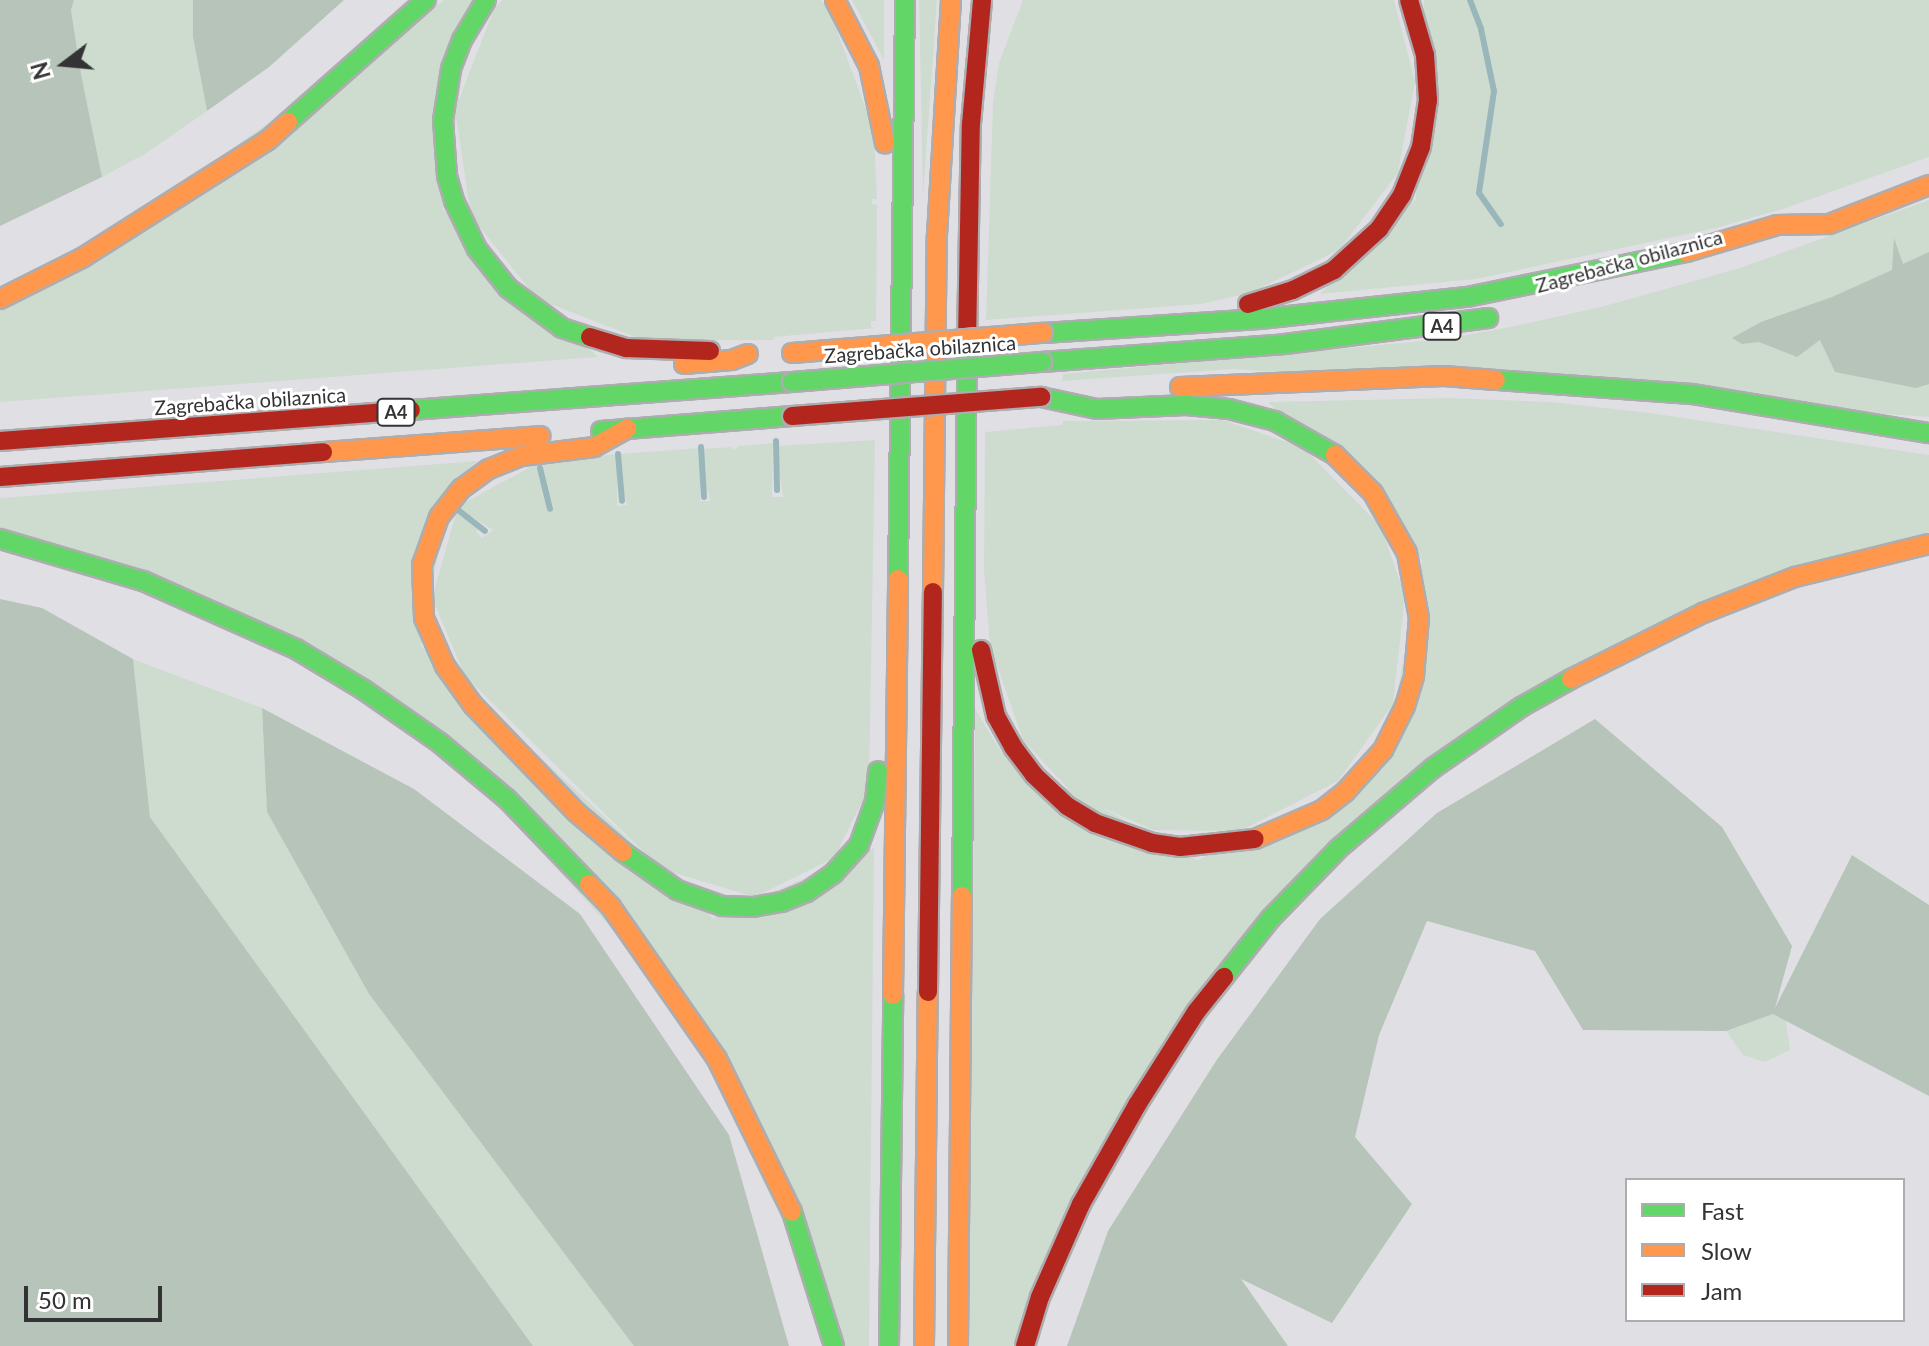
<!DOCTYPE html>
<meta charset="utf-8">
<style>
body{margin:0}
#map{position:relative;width:1929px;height:1346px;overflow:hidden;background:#e0e0e4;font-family:Lato,sans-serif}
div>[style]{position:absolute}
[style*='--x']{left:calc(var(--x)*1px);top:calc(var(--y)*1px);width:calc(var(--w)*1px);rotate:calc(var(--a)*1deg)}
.green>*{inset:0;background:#cedcd0}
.forest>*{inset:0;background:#b6c4b9}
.stream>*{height:6px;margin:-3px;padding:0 3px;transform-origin:3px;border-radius:3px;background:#99b6bb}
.roads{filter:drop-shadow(2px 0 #adadb0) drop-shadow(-2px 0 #adadb0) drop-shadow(0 2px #adadb0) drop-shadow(0 -2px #adadb0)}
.fast>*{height:18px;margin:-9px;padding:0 9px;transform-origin:9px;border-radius:9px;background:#63d668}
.slow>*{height:18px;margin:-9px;padding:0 9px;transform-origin:9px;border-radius:9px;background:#ff974d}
.jam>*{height:18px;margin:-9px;padding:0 9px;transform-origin:9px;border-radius:9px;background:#b3261e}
.bridges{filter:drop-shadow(2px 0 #adadb0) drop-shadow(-2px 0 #adadb0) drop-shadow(0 2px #adadb0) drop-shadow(0 -2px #adadb0)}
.fast-bridge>*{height:18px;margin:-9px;padding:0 9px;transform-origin:9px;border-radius:9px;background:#63d668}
.slow-bridge>*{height:18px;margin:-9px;padding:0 9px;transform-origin:9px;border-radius:9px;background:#ff974d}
.jam-bridge>*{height:18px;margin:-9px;padding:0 9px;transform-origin:9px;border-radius:9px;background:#b3261e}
span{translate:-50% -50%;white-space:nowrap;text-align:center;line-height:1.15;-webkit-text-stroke:6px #fff;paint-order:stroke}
.shield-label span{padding:2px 6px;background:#fff;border:2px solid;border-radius:6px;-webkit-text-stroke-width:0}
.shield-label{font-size:18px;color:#333336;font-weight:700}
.street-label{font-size:20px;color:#333336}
.legend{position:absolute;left:1625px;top:1178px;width:280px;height:144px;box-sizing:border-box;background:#fff;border:2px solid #adadaf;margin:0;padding:10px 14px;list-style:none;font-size:24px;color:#333336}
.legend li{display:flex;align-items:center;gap:16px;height:40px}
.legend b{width:40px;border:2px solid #adadaf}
.north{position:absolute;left:24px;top:24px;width:80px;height:80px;-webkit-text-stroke:6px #fff;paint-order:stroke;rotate:254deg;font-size:22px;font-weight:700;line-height:32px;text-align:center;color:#333336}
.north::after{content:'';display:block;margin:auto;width:28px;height:36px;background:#333336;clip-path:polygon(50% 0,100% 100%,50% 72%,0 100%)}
.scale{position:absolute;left:24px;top:1286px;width:138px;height:36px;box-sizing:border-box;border:4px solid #333336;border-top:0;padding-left:10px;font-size:24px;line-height:28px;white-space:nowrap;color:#333336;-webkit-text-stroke:6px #fff;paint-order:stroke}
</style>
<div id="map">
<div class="green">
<div style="clip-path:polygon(74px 0,193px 0,193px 37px,207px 111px,145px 154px,102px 177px,81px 74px,71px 10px)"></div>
<div style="clip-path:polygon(444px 0,473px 0,443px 210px,598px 357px,0 402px,0 311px)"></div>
<div style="clip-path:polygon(502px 0,821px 0,830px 12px,874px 131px,877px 199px,872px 199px,872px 204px,877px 205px,876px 321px,871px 321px,871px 327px,876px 328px,774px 337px,774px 340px,643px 340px,537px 299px,471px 216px,455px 110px,494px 9px)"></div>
<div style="clip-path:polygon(852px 0,884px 0,884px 60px)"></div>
<div style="clip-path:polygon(919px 0,937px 0,923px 197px)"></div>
<div style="clip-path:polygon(1023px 0,1394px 0,1415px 82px,1398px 173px,1339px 250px,1250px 293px,1201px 304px,986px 320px,993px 102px,999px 63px)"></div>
<div style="clip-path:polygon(1424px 0,1929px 0,1929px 157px,1783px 209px,1716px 228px,1476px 279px,1320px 294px,1416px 199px)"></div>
<div style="clip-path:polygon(1929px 200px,1929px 417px,1233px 369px,1062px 381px,1063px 374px,1444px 339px,1510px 327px,1601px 307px,1740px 268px)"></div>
<div style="clip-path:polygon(1449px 398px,1552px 402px,1650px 413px,1929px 455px,1929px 532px,1575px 664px,1242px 936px,1013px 1346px,969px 1346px,975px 709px,1002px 753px,1198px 860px,1383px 769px,1422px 560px,1268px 402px)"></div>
<div style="clip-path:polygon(1223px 420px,1304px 448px,1381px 527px,1405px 596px,1393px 704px,1338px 781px,1240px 831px,1153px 830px,1074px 795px,1023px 740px,990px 646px,984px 571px,985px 432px,1062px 425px,1063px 421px)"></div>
<div style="clip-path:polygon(875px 440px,869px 788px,834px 858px,755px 897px,661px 869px,465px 676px,432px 598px,457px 510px,480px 528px,476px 531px,482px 538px,493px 530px,459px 509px,462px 504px,538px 463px,543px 483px,540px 463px,617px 454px,617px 506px,627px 505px,621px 484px,620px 454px,700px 448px,700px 501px,710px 501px,708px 491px,704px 491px,702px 449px,732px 447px,733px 450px,739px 446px,773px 443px,772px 497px,783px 497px,776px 446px)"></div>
<div style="clip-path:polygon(478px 461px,451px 483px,421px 646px,713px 918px,874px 848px,869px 1346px,846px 1346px,723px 1049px,410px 710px,0 529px,0 498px)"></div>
<div style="clip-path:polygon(133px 659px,262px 708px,267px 812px,369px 994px,634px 1346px,533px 1346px,150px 817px)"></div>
<div style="clip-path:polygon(1773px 1014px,1786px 1021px,1790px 1050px,1765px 1062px,1743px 1055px,1726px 1031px)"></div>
</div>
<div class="forest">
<div style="clip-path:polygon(0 0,74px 0,71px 10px,81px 74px,102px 177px,0 226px)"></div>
<div style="clip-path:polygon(193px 0,344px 0,269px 67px,207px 111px,193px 37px)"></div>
<div style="clip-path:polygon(1894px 238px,1903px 264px,1929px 252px,1929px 384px,1916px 388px,1835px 372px,1820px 340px,1797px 357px,1759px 342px,1742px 344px,1732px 338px,1761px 322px,1832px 297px,1892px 270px)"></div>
<div style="clip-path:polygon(0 599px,42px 608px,133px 659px,150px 817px,533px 1346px,0 1346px)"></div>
<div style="clip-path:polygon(262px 708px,414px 789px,580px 914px,729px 1135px,789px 1346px,634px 1346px,369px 994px,267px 812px)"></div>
<div style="clip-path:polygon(1595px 719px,1722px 827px,1792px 946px,1775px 1008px,1852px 855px,1929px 905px,1929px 1096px,1773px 1014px,1726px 1031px,1583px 1030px,1535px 951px,1427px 921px,1379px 1035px,1355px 1137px,1412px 1204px,1332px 1323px,1241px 1279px,1288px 1346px,1067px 1346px,1108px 1231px,1216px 1061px,1320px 919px,1437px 813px)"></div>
</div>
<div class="stream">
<div style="--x:1470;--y:0;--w:31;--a:69"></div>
<div style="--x:1481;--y:29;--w:63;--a:78.2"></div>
<div style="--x:1494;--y:91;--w:103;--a:98.4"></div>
<div style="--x:1479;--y:193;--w:38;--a:55"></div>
<div style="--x:776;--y:441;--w:49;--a:88.8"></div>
<div style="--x:701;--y:447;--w:50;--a:86.6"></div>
<div style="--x:618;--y:454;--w:47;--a:85.1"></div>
<div style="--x:540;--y:468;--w:42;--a:76.3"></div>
<div style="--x:458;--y:510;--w:34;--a:38"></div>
</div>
<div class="roads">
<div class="fast">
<div style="--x:486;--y:0;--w:47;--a:121"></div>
<div style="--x:462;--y:40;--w:31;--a:111"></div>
<div style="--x:451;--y:69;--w:52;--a:98.9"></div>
<div style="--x:443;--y:120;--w:56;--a:85.9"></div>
<div style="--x:447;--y:176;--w:26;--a:74"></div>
<div style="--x:454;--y:201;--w:53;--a:64.4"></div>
<div style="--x:477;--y:249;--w:50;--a:51.5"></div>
<div style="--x:508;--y:288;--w:67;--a:36.5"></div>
<div style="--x:562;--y:328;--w:29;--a:18"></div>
<div style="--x:288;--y:122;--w:184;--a:-41.5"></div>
<div style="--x:1043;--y:333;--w:217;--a:-3.7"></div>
<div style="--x:1260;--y:319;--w:208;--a:-6.1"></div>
<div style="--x:1467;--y:297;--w:224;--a:-11.6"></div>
<div style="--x:1042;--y:362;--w:244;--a:-4.2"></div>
<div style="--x:1285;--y:344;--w:205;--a:-7.3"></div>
<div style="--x:1496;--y:380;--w:197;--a:4.1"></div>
<div style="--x:1693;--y:394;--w:239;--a:9.4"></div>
<div style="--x:1041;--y:397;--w:57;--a:12.1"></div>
<div style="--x:1097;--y:409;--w:89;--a:-2.6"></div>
<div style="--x:1186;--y:405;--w:43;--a:5.3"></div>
<div style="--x:1229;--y:409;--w:48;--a:14.6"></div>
<div style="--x:1275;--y:421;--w:69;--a:29.5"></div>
<div style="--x:411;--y:410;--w:382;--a:-4.2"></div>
<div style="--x:601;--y:431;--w:192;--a:-4.5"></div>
<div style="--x:0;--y:539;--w:149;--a:16.4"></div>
<div style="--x:143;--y:581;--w:167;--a:24"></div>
<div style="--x:296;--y:649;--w:79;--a:31.1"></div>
<div style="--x:364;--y:690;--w:93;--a:34.9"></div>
<div style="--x:440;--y:743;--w:87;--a:39.9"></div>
<div style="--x:507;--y:799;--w:118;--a:46"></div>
<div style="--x:898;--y:579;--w:579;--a:-89.31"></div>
<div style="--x:623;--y:852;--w:66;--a:35.1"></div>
<div style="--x:677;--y:890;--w:48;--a:19.6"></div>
<div style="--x:722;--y:906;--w:31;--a:2"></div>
<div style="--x:753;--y:907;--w:29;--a:-10"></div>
<div style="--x:782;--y:902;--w:27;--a:-22"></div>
<div style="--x:807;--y:892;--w:32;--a:-35"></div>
<div style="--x:833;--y:874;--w:39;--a:-48"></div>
<div style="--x:859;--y:845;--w:47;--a:-70"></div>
<div style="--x:875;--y:801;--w:30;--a:-84"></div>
<div style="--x:962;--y:896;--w:553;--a:-89.48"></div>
<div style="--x:1224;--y:977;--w:75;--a:-51.5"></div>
<div style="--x:1271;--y:918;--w:96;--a:-45.8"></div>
<div style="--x:1338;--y:849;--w:125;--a:-40.5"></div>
<div style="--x:1433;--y:768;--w:107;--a:-34.7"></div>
<div style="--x:1521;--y:707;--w:57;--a:-29.2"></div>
<div style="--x:792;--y:1212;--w:140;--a:72.6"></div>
<div style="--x:889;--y:1346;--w:351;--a:-89.3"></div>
</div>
<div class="slow">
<div style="--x:835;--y:0;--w:74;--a:62.7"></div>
<div style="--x:869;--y:66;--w:79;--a:78.3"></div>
<div style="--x:1686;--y:252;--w:95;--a:-16.5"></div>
<div style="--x:1777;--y:225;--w:52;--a:-1.1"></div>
<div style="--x:1829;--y:224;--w:107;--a:-21.3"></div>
<div style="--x:0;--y:299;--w:92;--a:-26.6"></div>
<div style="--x:82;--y:258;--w:220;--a:-32.4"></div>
<div style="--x:268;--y:140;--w:27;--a:-42"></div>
<div style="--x:684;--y:364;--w:48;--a:-4.8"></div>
<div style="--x:732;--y:360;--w:17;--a:-21"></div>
<div style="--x:1180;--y:387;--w:264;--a:-2.4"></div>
<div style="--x:1444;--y:376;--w:52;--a:4.4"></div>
<div style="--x:323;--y:452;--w:218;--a:-4.2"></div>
<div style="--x:933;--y:592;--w:357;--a:-89.4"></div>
<div style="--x:937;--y:235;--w:235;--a:-86.6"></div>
<div style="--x:1571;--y:679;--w:148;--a:-26.6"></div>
<div style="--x:1703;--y:613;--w:99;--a:-21.4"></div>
<div style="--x:1795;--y:577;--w:138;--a:-13.8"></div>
<div style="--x:1255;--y:839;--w:73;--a:-23.4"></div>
<div style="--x:1322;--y:810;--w:29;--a:-38"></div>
<div style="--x:1345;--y:792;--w:57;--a:-47.9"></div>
<div style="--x:1383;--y:750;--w:49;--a:-63.4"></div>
<div style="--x:1405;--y:706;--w:31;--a:-73"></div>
<div style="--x:1414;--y:676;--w:58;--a:-85.1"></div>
<div style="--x:1419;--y:618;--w:66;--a:-100.5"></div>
<div style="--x:1407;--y:553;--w:69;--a:-119.5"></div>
<div style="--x:1373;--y:493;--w:54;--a:-135"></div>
<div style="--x:623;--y:852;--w:62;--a:-139.6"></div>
<div style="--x:576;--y:812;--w:149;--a:-133.9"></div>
<div style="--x:473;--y:705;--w:48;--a:-125.7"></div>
<div style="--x:445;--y:666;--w:52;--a:-113.6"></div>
<div style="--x:424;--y:618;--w:53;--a:-92.2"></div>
<div style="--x:422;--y:565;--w:51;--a:-70.5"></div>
<div style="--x:439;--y:517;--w:36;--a:-52"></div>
<div style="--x:461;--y:489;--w:34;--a:-36"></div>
<div style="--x:489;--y:469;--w:35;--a:-22"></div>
<div style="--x:522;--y:456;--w:73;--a:-7.1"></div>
<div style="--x:594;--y:447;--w:38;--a:-29"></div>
<div style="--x:589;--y:884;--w:32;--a:46"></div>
<div style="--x:611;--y:907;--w:185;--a:55.1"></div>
<div style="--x:717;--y:1059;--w:170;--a:63.9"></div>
<div style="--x:893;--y:995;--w:416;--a:-89.3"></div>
<div style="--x:924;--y:1346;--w:354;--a:-89.4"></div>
<div style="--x:958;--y:1346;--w:450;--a:-89.5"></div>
</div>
<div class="jam">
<div style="--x:1248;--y:304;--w:47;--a:-17.3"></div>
<div style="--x:1293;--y:290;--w:46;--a:-26"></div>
<div style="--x:1334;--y:270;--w:61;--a:-42.3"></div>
<div style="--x:1379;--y:229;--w:41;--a:-55.9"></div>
<div style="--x:1402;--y:195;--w:52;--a:-68.4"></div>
<div style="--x:1421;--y:147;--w:48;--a:-81.5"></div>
<div style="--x:1428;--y:100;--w:45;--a:-93.8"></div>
<div style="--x:1425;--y:55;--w:57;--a:-106.2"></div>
<div style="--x:590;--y:337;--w:38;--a:17"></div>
<div style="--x:626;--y:348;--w:84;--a:2"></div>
<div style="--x:967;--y:343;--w:219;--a:-89"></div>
<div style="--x:971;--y:124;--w:124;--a:-84.9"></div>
<div style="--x:0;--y:441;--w:412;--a:-4.3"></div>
<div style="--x:0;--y:477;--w:324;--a:-4.4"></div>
<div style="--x:981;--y:650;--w:68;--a:77.2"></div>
<div style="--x:996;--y:716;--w:35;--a:61"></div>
<div style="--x:1013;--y:747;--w:35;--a:53"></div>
<div style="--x:1034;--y:775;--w:45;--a:43.2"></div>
<div style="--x:1067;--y:806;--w:33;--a:31"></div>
<div style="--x:1095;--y:823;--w:60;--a:19.3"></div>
<div style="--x:1152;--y:843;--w:28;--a:8"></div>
<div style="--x:1180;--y:847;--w:75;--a:-6.1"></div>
<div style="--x:928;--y:992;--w:400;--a:-89.3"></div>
<div style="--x:1025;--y:1346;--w:51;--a:-73"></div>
<div style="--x:1040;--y:1297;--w:102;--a:-66.2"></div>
<div style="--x:1081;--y:1204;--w:114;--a:-60.5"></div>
<div style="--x:1137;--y:1105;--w:110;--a:-57.6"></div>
<div style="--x:1196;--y:1012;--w:45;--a:-51.3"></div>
</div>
</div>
<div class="bridges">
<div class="fast-bridge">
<div style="--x:792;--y:382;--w:251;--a:-4.6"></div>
</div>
<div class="slow-bridge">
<div style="--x:792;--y:353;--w:252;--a:-4.6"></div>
</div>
<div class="jam-bridge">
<div style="--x:792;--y:416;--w:250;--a:-4.4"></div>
</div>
</div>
<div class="shield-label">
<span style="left:1442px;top:326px">A4</span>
<span style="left:396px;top:412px">A4</span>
</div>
<div class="street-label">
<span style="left:1629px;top:261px;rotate:-15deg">Zagrebačka obilaznica</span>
<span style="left:920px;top:349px;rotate:-4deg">Zagrebačka obilaznica</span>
<span style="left:250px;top:401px;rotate:-4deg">Zagrebačka obilaznica</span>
</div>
<ul class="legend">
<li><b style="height:10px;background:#63d668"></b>Fast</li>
<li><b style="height:10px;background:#ff974d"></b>Slow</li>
<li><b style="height:10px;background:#b3261e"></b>Jam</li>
</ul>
<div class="north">N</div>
<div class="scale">50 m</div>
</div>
